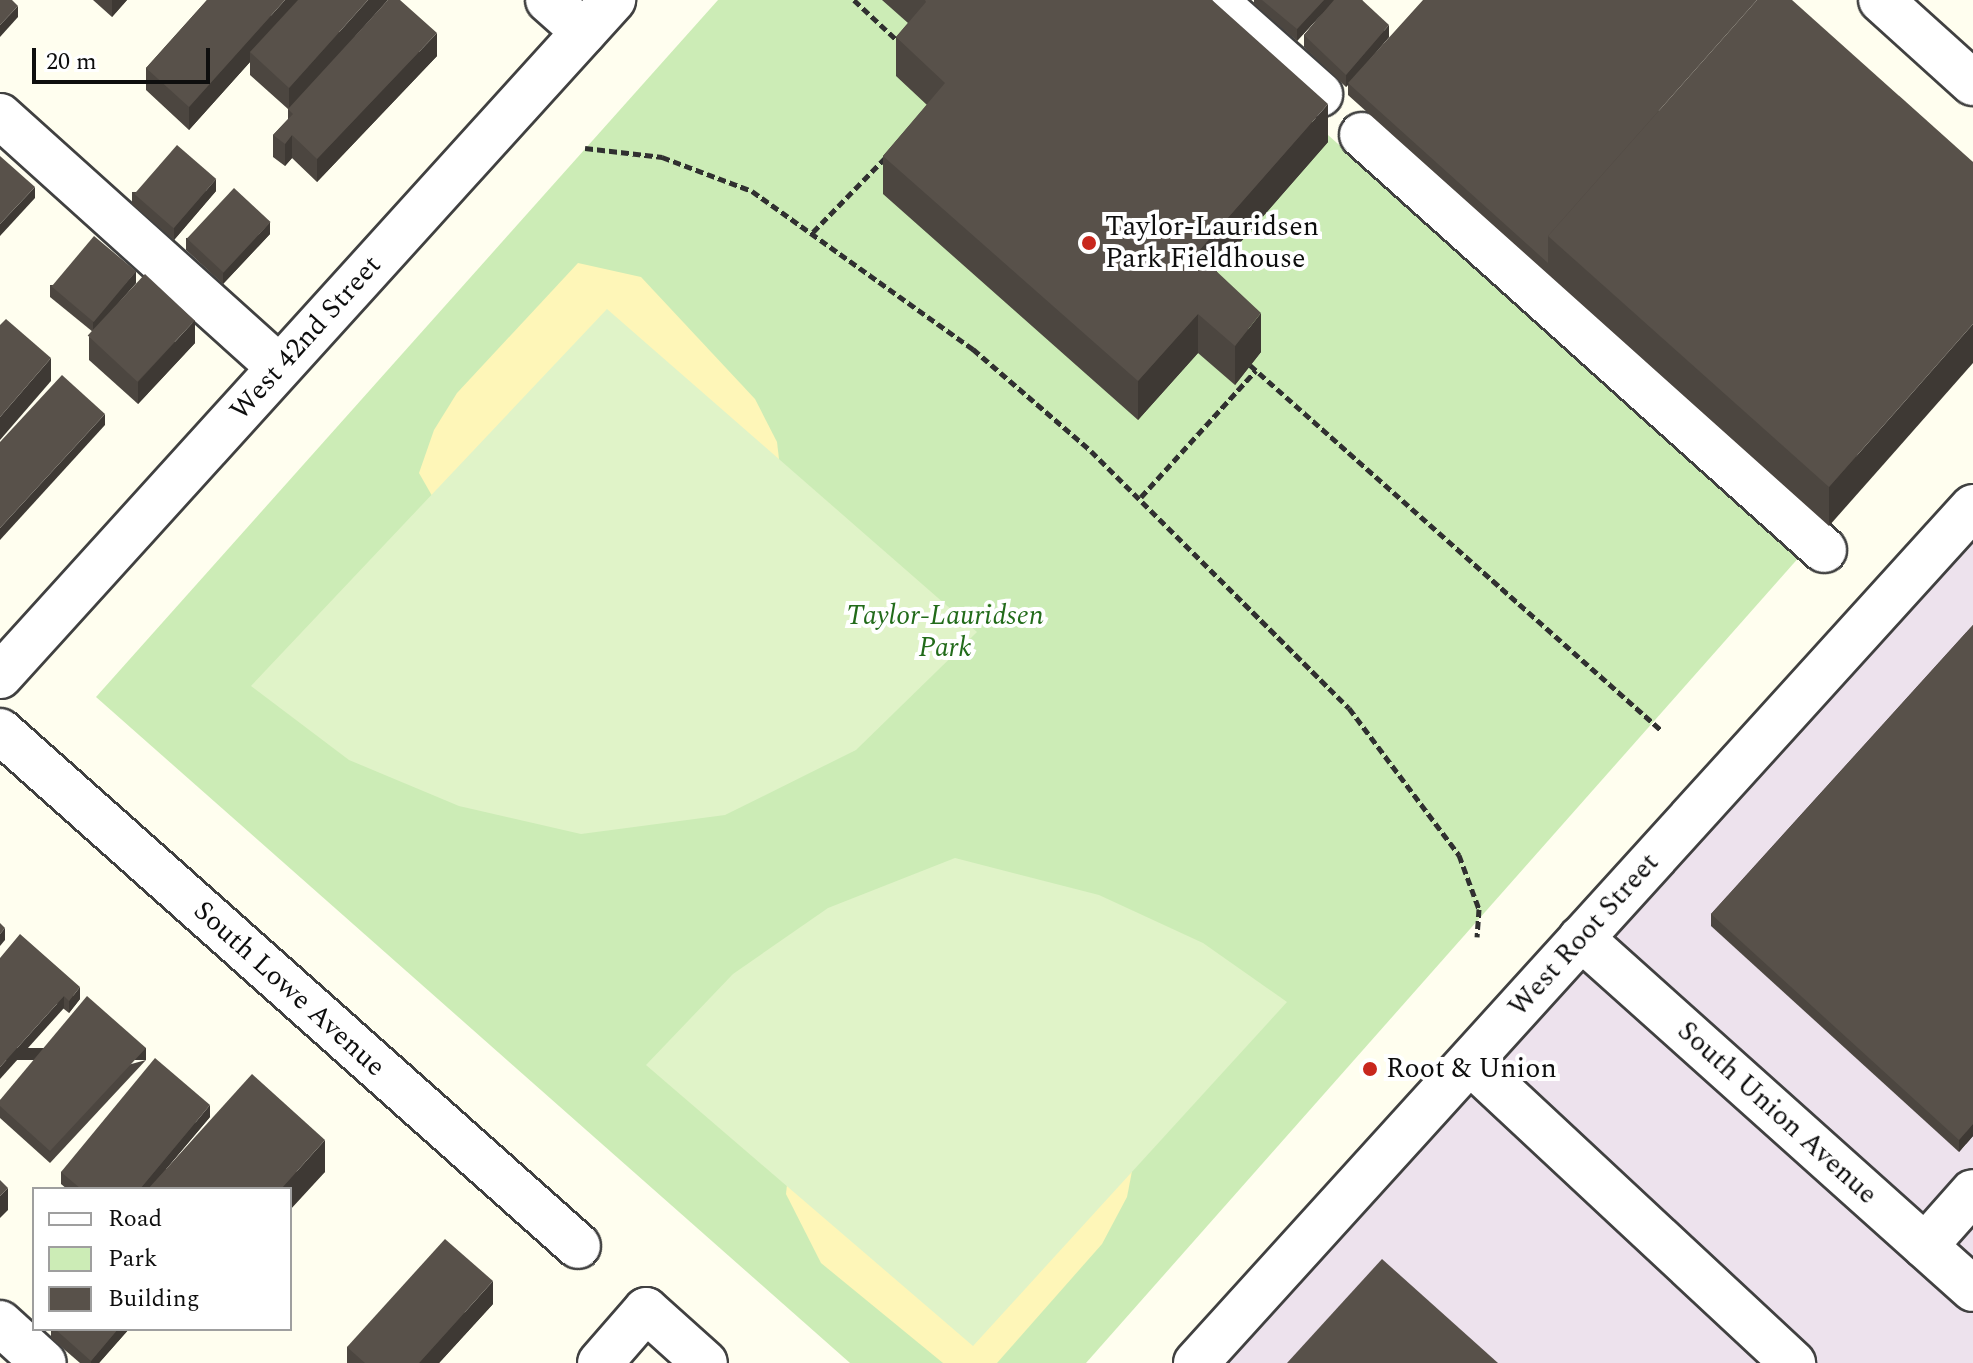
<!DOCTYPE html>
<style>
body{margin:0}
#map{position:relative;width:1973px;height:1363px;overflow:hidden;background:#fffeef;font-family:Spectral,serif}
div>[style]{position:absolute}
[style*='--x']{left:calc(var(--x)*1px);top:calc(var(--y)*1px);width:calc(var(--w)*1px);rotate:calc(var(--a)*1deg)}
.industrial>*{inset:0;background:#ede2ed}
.green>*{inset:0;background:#ccecb6}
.sand>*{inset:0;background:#fef6b8}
.pitch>*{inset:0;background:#e0f3c8}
.path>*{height:5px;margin-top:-2.5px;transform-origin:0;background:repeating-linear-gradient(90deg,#303030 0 8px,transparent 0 12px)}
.roads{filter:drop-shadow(2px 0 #414141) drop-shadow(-2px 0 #414141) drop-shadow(0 2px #414141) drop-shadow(0 -2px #414141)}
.minor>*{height:44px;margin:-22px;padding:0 22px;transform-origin:22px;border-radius:22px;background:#fff}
.wall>*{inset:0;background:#4c4640}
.shaded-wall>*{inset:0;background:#3e3934;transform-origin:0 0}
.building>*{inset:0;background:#58514a;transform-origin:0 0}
.dots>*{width:22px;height:22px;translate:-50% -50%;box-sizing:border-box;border:4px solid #fff;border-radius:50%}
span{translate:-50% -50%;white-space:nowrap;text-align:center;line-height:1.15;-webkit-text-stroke:8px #fff;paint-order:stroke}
.poi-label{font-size:28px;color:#0e0e0e}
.left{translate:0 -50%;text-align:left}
.street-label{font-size:28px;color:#0e0e0e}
.park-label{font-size:28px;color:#226b1a;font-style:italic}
.legend{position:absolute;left:32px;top:1187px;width:260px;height:144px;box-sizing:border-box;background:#fff;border:2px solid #9f9f9f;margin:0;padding:10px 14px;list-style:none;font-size:24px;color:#0e0e0e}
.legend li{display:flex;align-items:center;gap:16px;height:40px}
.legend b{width:40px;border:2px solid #9f9f9f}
.scale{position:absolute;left:32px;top:48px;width:178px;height:36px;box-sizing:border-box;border:4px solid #0e0e0e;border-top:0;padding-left:10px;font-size:24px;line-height:28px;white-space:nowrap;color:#0e0e0e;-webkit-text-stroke:6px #fff;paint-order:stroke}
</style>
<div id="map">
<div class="industrial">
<div style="clip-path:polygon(1973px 490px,1973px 1363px,1190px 1363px)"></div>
</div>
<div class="green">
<div style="clip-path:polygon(718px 0,1176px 0,1801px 555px,1086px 1363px,850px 1363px,96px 697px)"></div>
</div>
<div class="sand">
<div style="clip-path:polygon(578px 263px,641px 277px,755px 399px,777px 442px,783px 493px,439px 508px,419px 473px,434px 430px,457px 393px)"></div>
<div style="clip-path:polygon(790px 1157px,1133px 1166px,1127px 1197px,1102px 1244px,997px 1363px,943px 1363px,821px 1263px,786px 1194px)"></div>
</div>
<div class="pitch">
<div style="clip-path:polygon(607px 309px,977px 632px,856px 750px,725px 815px,581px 834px,459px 806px,349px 760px,251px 686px)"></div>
<div style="clip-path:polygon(955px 858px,1099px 895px,1203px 943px,1287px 1002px,973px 1346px,646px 1065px,733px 974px,828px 908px)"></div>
</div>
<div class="path">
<div style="--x:854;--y:0;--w:63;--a:43.1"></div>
<div style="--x:585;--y:148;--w:78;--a:6.7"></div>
<div style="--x:662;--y:157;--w:96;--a:20.7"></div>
<div style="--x:752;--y:191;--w:272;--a:35.6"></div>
<div style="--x:973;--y:349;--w:156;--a:40.8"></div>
<div style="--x:1091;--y:451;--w:364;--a:44.9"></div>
<div style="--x:1349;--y:708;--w:184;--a:53.2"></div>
<div style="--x:1459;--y:855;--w:58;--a:69.7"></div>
<div style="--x:1479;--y:909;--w:28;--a:94"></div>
<div style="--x:813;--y:232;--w:103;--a:-45.8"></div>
<div style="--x:1250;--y:365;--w:551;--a:41.62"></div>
<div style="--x:1141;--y:497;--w:171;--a:-47.8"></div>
</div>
<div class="roads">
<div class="minor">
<div style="--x:548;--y:0;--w:48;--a:41.6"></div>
<div style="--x:1214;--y:0;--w:142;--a:41.6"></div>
<div style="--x:1881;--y:0;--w:124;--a:42.1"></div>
<div style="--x:0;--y:116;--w:375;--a:42"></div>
<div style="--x:1362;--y:135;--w:621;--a:41.93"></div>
<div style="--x:0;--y:676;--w:913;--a:-47.8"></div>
<div style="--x:0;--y:731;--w:774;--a:41.7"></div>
<div style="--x:1581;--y:938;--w:526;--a:41.84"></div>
<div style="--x:1470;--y:1062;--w:442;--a:43"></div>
<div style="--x:1925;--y:1246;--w:72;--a:-48.4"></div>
<div style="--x:0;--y:1323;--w:59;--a:42.3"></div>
<div style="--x:600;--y:1363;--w:70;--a:-49"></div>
<div style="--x:646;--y:1310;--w:79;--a:41.9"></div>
<div style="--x:1196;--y:1363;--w:1156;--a:-47.77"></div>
</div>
</div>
<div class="wall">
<div style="clip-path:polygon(93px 0,127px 0,112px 17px)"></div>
<div style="clip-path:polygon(207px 0,437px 56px,317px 182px,292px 158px,285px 166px,273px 157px,273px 135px,288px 119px,288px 109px,250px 75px,250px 62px,189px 130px,146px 90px,146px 68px)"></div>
<div style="clip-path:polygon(882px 0,1212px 0,1328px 142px,1216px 270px,1261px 352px,1235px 385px,1198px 353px,1138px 420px,883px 194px,883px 156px,927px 105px,896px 76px,896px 37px,908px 23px)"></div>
<div style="clip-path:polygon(1254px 0,1362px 0,1389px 37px,1367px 63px,1973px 162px,1829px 526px,1348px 95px,1348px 85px,1346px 87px,1304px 47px,1304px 35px,1324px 11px,1297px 41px,1254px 4px)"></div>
<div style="clip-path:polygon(216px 191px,174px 240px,132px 204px,132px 192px)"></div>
<div style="clip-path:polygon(270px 234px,223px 284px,186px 250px,186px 238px)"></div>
<div style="clip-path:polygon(136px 283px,93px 332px,50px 297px,50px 285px)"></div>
<div style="clip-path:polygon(89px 337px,195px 343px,138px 404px,89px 360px)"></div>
<div style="clip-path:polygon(1973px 625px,1973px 1136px,1959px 1152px,1711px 926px,1711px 914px)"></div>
<div style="clip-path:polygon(0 958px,80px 999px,69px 1013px)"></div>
<div style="clip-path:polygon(146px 1060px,50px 1163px,0 1118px,0 1100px)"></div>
<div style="clip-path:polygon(210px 1117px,166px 1169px,325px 1172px,290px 1189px,67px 1189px,61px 1184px,61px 1172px)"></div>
<div style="clip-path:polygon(493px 1304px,439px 1363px,347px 1363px,347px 1347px)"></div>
<div style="clip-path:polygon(51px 1329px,129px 1329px,99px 1363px,80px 1363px,51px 1338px)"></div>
</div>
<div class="shaded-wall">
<div style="clip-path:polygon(112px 0,127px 0,112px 17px)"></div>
<div style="clip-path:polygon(285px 0,305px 0,250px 52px,250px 62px,189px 130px,189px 107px)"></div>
<div style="clip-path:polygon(368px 0,388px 0,289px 110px,289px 88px)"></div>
<div style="clip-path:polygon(1324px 0,1335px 0,1297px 41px,1297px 29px)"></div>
<div style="clip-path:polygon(18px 6px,18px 17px,0 37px,0 25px)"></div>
<div style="clip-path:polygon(1389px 25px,1389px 37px,1346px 87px,1346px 75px)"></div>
<div style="clip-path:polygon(437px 33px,437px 56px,317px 182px,317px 159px)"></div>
<div style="clip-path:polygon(1328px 104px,1328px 142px,1197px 292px,1197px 253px)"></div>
<div style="clip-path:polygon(292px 135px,292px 158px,285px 166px,285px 144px)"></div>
<div style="clip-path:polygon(216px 179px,216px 191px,174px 240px,174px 228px)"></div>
<div style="clip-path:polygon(35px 187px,35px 198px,0 236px,0 224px)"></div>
<div style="clip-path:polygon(270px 222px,270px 234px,223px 284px,223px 273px)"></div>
<div style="clip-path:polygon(136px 271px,136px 283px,93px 332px,93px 320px)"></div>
<div style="clip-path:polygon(1261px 313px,1261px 352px,1235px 385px,1235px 346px)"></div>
<div style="clip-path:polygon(1198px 314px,1198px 353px,1138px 420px,1138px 381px)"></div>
<div style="clip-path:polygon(195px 320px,195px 343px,138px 404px,138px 382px)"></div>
<div style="clip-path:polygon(1973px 324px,1973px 363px,1829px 526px,1829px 487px)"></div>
<div style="clip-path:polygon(51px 358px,51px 381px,0 440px,0 417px)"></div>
<div style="clip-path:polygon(105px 414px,105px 425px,0 540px,0 528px)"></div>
<div style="clip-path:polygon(5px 928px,5px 940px,0 946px,0 934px)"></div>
<div style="clip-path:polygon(80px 987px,80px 999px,69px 1013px,69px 1001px)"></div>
<div style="clip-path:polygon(64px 996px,64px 1008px,0 1079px,0 1067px)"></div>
<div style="left:146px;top:1048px;width:12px;height:141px;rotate:90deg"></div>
<div style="clip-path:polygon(210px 1105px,210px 1117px,149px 1189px,140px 1189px)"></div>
<div style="clip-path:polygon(1973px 1124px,1973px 1136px,1959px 1152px,1959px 1140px)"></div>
<div style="clip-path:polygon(325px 1140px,325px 1172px,290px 1210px,290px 1189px,281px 1189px)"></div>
<div style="clip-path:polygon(8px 1188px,8px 1210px,0 1218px,0 1196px)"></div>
<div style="clip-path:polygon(493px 1281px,493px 1304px,439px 1363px,419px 1363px)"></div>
<div style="clip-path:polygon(118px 1329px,129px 1329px,99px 1363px,91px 1363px,91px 1361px)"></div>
</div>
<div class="building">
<div style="clip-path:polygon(0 0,12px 0,18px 6px,0 25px)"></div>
<div style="clip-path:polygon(207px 0,285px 0,189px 107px,146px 68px)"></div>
<div style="clip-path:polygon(298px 0,368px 0,289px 88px,250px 52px)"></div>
<div style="clip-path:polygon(388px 0,400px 0,437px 33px,317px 159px,292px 135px,285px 144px,273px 135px,293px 114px,288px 109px)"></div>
<div style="clip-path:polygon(925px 0,1212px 0,1328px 104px,1197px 253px,1261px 313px,1235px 346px,1198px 314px,1138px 381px,883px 156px,945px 83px,896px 37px,926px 2px)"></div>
<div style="clip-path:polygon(1262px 0,1324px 0,1297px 29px)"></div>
<div style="clip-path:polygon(1334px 0,1362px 0,1389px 25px,1346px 75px,1304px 35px)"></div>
<div style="clip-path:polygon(1423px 0,1757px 0,1548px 236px,1548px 263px,1348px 83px)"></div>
<div style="clip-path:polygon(1757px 0,1792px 0,1973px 162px,1973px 324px,1829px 487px,1548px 236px)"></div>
<div style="left:177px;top:145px;width:52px;height:65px;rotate:41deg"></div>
<div style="clip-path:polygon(0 156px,35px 187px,0 224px)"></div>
<div style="left:234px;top:188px;width:50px;height:69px;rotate:43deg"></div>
<div style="left:94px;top:236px;width:55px;height:66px;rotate:40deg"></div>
<div style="left:145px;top:274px;width:68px;height:84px;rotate:43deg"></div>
<div style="clip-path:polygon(6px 319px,51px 358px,0 417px,0 325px)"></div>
<div style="clip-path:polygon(62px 375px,105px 414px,0 528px,0 442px)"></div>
<div style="clip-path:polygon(1973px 625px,1973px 1124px,1959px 1140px,1711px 914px)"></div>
<div style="clip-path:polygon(0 923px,5px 928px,0 934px)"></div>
<div style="clip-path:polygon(20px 934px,80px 987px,69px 1001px,64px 996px,0 1067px,0 958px)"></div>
<div style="clip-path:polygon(87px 996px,146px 1048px,50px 1151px,0 1106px,0 1100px)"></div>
<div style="clip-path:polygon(155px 1058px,210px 1105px,140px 1189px,81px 1189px,61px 1172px)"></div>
<div style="clip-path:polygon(252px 1074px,325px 1140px,281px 1189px,148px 1189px)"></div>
<div style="clip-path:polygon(0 1180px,8px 1188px,0 1196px)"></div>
<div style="clip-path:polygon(445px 1239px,493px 1281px,419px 1363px,365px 1363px,347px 1347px)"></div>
<div style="clip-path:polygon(1382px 1259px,1498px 1363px,1287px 1363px)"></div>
<div style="clip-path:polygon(55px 1329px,118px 1329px,91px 1361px)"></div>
</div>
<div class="dots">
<div style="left:1089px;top:243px;background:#c8271d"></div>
<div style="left:1370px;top:1069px;background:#c8271d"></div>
</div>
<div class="poi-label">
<span class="left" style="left:1105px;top:243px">Taylor-Lauridsen<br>Park Fieldhouse</span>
<span class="left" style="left:1386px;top:1069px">Root &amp; Union</span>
</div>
<div class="street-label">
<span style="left:306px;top:338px;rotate:-48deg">West 42nd Street</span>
<span style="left:1584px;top:935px;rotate:-48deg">West Root Street</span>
<span style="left:289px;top:989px;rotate:42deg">South Lowe Avenue</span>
<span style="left:1777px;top:1113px;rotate:42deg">South Union Avenue</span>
</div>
<div class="park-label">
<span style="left:945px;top:632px">Taylor-Lauridsen<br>Park</span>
</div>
<ul class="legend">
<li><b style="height:10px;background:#fff"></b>Road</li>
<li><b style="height:22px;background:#ccecb6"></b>Park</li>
<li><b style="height:22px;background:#58514a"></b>Building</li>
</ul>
<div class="scale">20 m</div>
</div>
